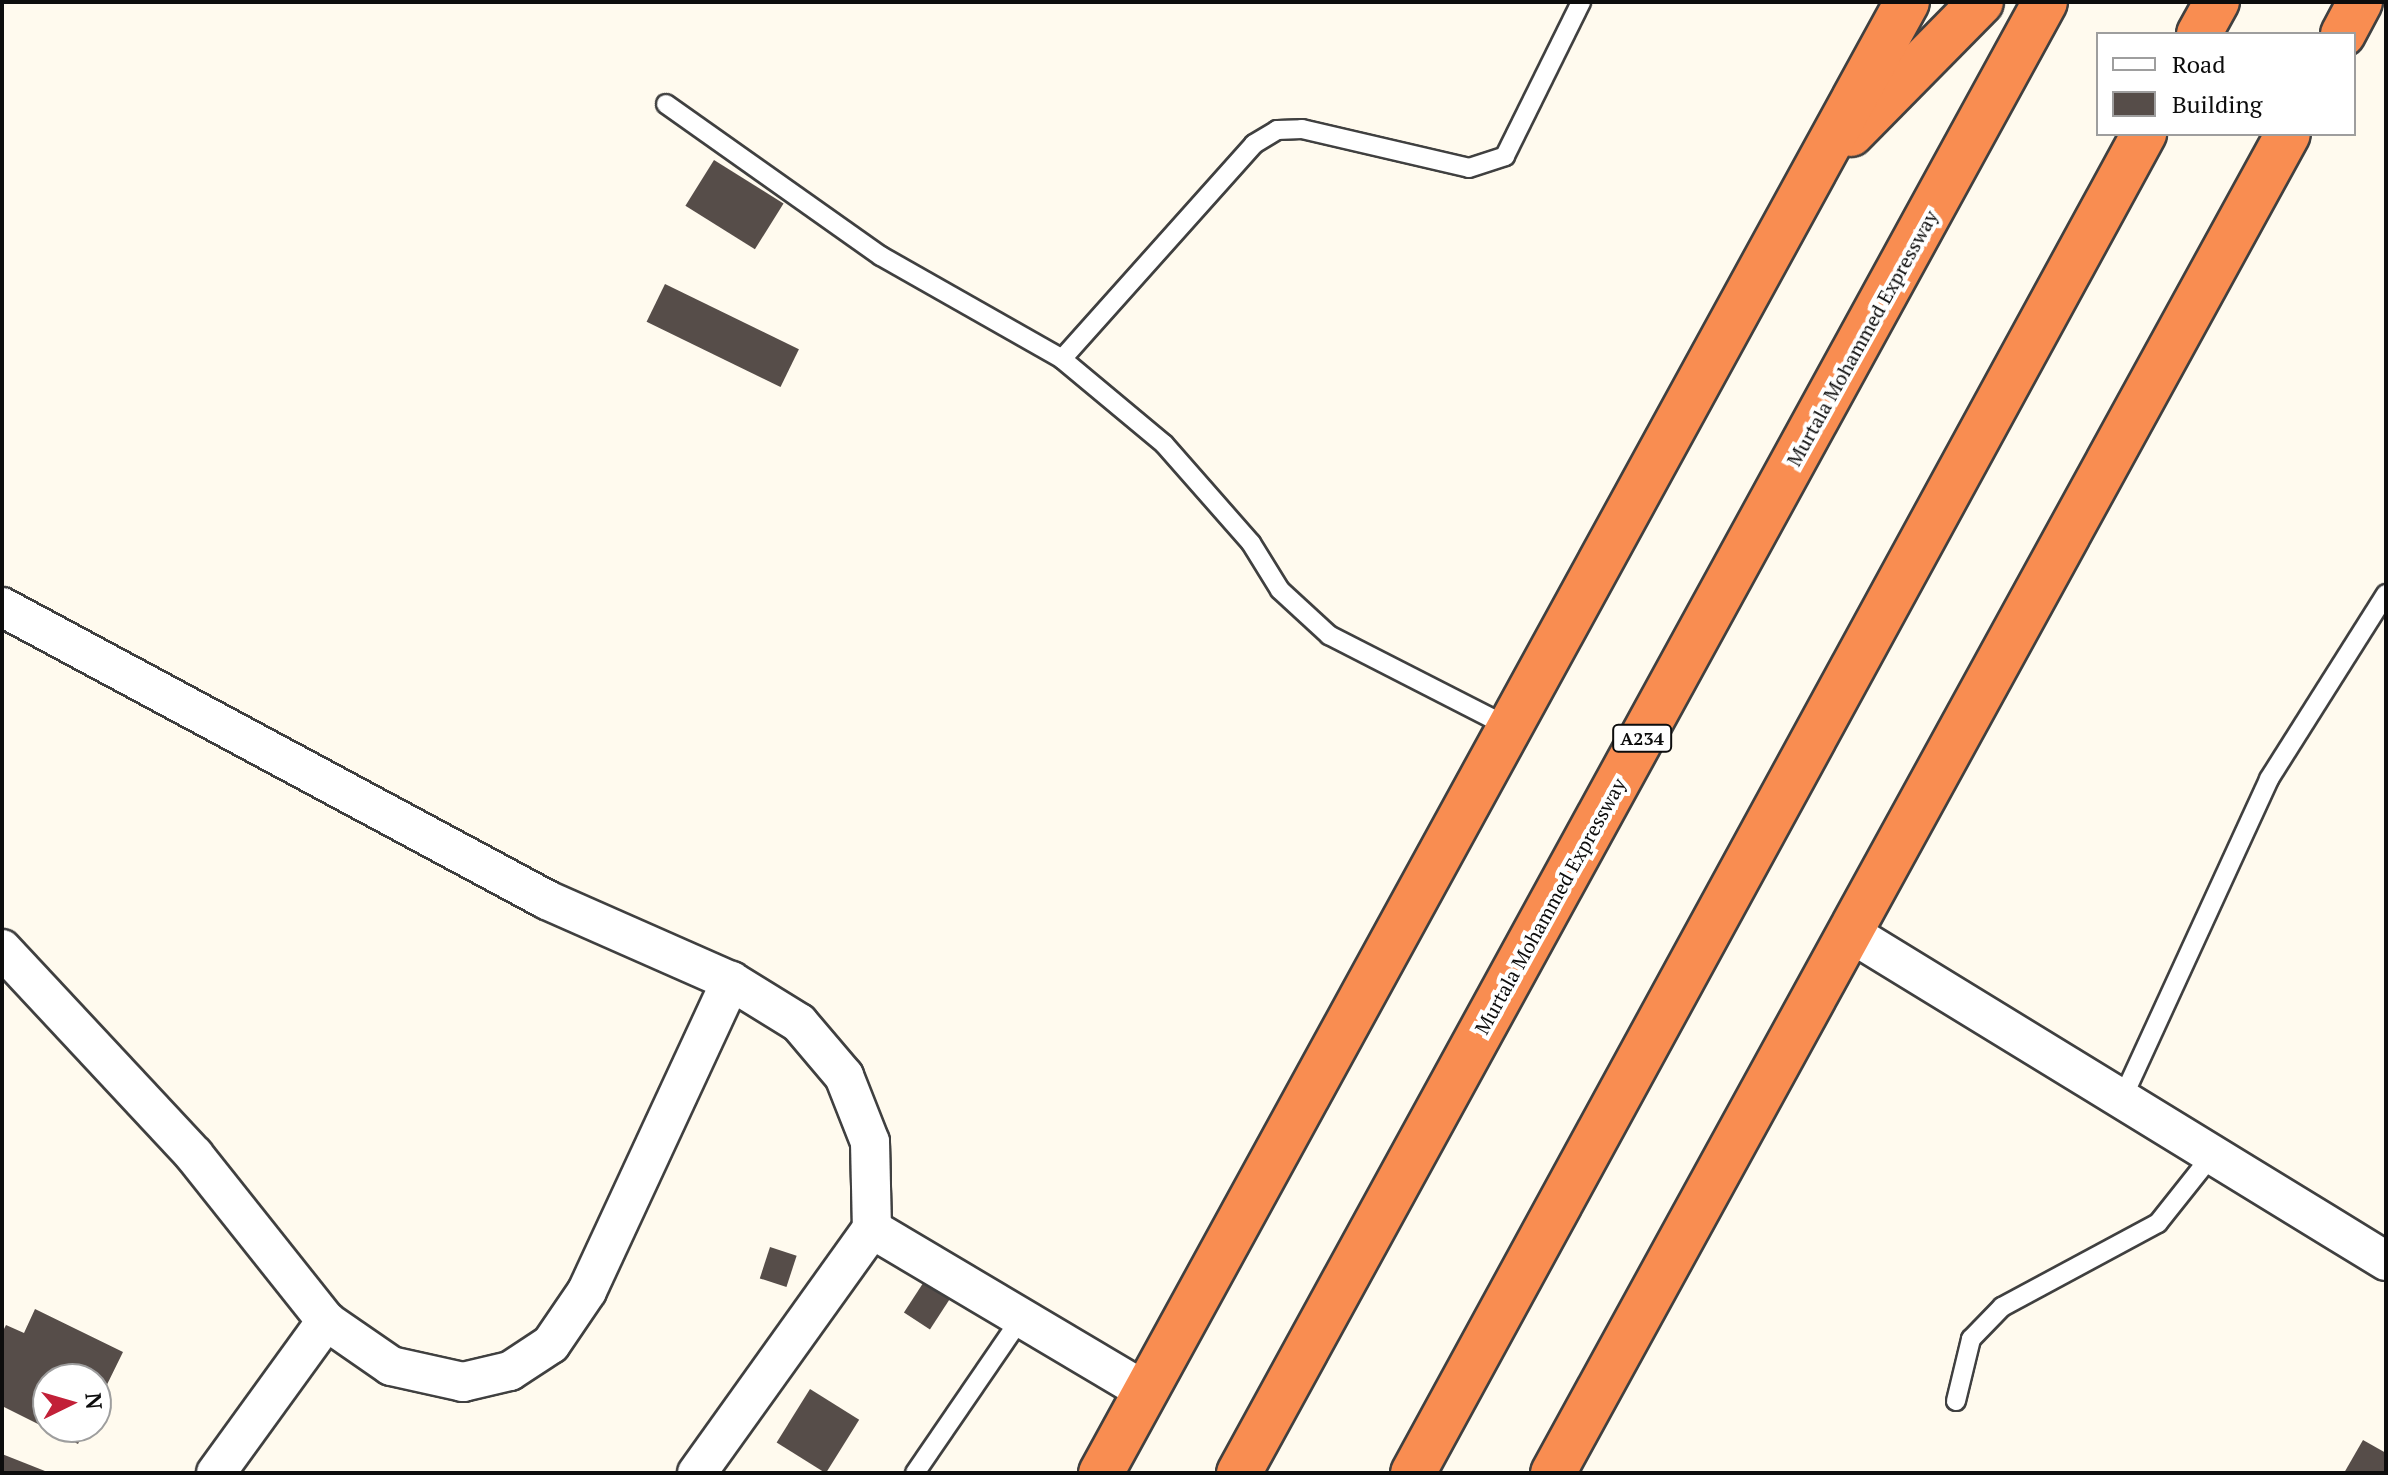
<!DOCTYPE html>
<style>
body{margin:0}
#map{position:relative;width:2388px;height:1475px;overflow:hidden;background:#fffaee;font-family:"PT Serif",serif}
div>[style]{position:absolute}
[style*='--x']{left:calc(var(--x)*1px);top:calc(var(--y)*1px);width:calc(var(--w)*1px);rotate:calc(var(--a)*1deg)}
.building>*{inset:0;background:#564d49;transform-origin:0 0}
.roads{filter:drop-shadow(2px 0 #404040) drop-shadow(-2px 0 #404040) drop-shadow(0 2px #404040) drop-shadow(0 -2px #404040)}
.lane>*{height:18px;margin:-9px;padding:0 9px;transform-origin:9px;border-radius:9px;background:#fff}
.street>*{height:38px;margin:-19px;padding:0 19px;transform-origin:19px;border-radius:19px;background:#fff}
.highway>*{height:44px;margin:-22px;padding:0 22px;transform-origin:22px;border-radius:22px;background:#f98d51}
span{translate:-50% -50%;white-space:nowrap;text-align:center;line-height:1.15;-webkit-text-stroke:8px #fff;paint-order:stroke}
.shield-label span{padding:2px 6px;background:#fff;border:2px solid;border-radius:6px;-webkit-text-stroke-width:0}
.shield-label{font-size:18px;color:#0d0d0d;font-weight:700}
.street-label{font-size:20px;color:#0d0d0d}
.frame{position:absolute;inset:0;border:4px solid #0d0d0d;pointer-events:none}
.legend{position:absolute;left:2096px;top:32px;width:260px;height:104px;box-sizing:border-box;background:#fff;border:2px solid #9e9e9e;margin:0;padding:10px 14px;list-style:none;font-size:24px;color:#0d0d0d}
.legend li{display:flex;align-items:center;gap:16px;height:40px}
.legend b{width:40px;border:2px solid #9e9e9e}
.north{position:absolute;left:32px;top:1363px;width:80px;height:80px;box-sizing:border-box;background:#fff;border:2px solid #9e9e9e;border-radius:50%;rotate:85deg;font-size:22px;font-weight:700;line-height:32px;text-align:center;color:#0d0d0d}
.north::after{content:'';display:block;margin:auto;width:28px;height:36px;background:#c22038;clip-path:polygon(50% 0,100% 100%,50% 72%,0 100%)}
</style>
<div id="map">
<div class="building">
<div style="left:714px;top:160px;width:82px;height:54px;rotate:32deg"></div>
<div style="left:665px;top:284px;width:149px;height:42px;rotate:26deg"></div>
<div style="left:770px;top:1247px;width:28px;height:33px;rotate:18deg"></div>
<div style="left:929px;top:1274px;width:31px;height:46px;rotate:33deg"></div>
<div style="clip-path:polygon(35px 1309px,123px 1352px,96px 1407px,96px 1379px,48px 1379px,48px 1427px,86px 1427px,78px 1444px,2px 1406px,2px 1333px,6px 1325px,24px 1333px)"></div>
<div style="left:810px;top:1389px;width:58px;height:63px;rotate:32deg"></div>
<div style="clip-path:polygon(2363px 1440px,2386px 1453px,2386px 1473px,2344px 1473px)"></div>
<div style="clip-path:polygon(2px 1454px,50px 1473px,2px 1473px)"></div>
</div>
<div class="roads">
<div class="lane">
<div style="--x:666;--y:104;--w:263;--a:35.3"></div>
<div style="--x:881;--y:256;--w:208;--a:29.6"></div>
<div style="--x:1062;--y:359;--w:133;--a:39.8"></div>
<div style="--x:1164;--y:444;--w:132;--a:48.7"></div>
<div style="--x:1251;--y:543;--w:55;--a:58.3"></div>
<div style="--x:1280;--y:590;--w:67;--a:42.6"></div>
<div style="--x:1329;--y:635;--w:202;--a:27.1"></div>
<div style="--x:1062;--y:359;--w:288;--a:-48.2"></div>
<div style="--x:1254;--y:144;--w:27;--a:-31"></div>
<div style="--x:1277;--y:130;--w:25;--a:-2"></div>
<div style="--x:1302;--y:129;--w:171;--a:13.1"></div>
<div style="--x:1469;--y:168;--w:38;--a:-18"></div>
<div style="--x:1505;--y:156;--w:172;--a:-63.7"></div>
<div style="--x:2122;--y:1099;--w:352;--a:-65.3"></div>
<div style="--x:2269;--y:779;--w:219;--a:-57.7"></div>
<div style="--x:1956;--y:1401;--w:64;--a:-76.4"></div>
<div style="--x:1971;--y:1339;--w:45;--a:-45.9"></div>
<div style="--x:2002;--y:1307;--w:177;--a:-28.3"></div>
<div style="--x:2158;--y:1223;--w:87;--a:-51.5"></div>
<div style="--x:915;--y:1473;--w:188;--a:-55.6"></div>
</div>
<div class="street">
<div style="--x:2;--y:607;--w:619;--a:28.26"></div>
<div style="--x:547;--y:900;--w:201;--a:23.8"></div>
<div style="--x:731;--y:981;--w:80;--a:31.7"></div>
<div style="--x:799;--y:1023;--w:70;--a:49.7"></div>
<div style="--x:844;--y:1076;--w:71;--a:68.5"></div>
<div style="--x:870;--y:1142;--w:87;--a:88.7"></div>
<div style="--x:872;--y:1229;--w:319;--a:30.7"></div>
<div style="--x:1849;--y:932;--w:630;--a:31.49"></div>
<div style="--x:2;--y:949;--w:282;--a:47"></div>
<div style="--x:194;--y:1155;--w:212;--a:51.5"></div>
<div style="--x:326;--y:1321;--w:79;--a:34.7"></div>
<div style="--x:391;--y:1366;--w:74;--a:12.5"></div>
<div style="--x:463;--y:1382;--w:48;--a:-13.2"></div>
<div style="--x:510;--y:1371;--w:49;--a:-33.4"></div>
<div style="--x:551;--y:1344;--w:64;--a:-55.8"></div>
<div style="--x:587;--y:1291;--w:342;--a:-65.1"></div>
<div style="--x:216;--y:1473;--w:188;--a:-54.1"></div>
<div style="--x:697;--y:1473;--w:300;--a:-54.4"></div>
</div>
<div class="highway">
<div style="--x:2199;--y:34;--w:37;--a:-61"></div>
<div style="--x:2343;--y:34;--w:36;--a:-62"></div>
<div style="--x:1851;--y:134;--w:185;--a:-45.4"></div>
<div style="--x:1101;--y:1473;--w:1677;--a:-61.28"></div>
<div style="--x:1239;--y:1473;--w:1677;--a:-61.28"></div>
<div style="--x:1413;--y:1473;--w:1526;--a:-61.37"></div>
<div style="--x:1553;--y:1473;--w:1527;--a:-61.24"></div>
</div>
</div>
<div class="shield-label">
<span style="left:1642px;top:738px">A234</span>
</div>
<div class="street-label">
<span style="left:1862px;top:338px;rotate:-61deg">Murtala Mohammed Expressway</span>
<span style="left:1550px;top:906px;rotate:-61deg">Murtala Mohammed Expressway</span>
</div>
<div class="frame"></div>
<ul class="legend">
<li><b style="height:10px;background:#fff"></b>Road</li>
<li><b style="height:22px;background:#564d49"></b>Building</li>
</ul>
<div class="north">N</div>
</div>
